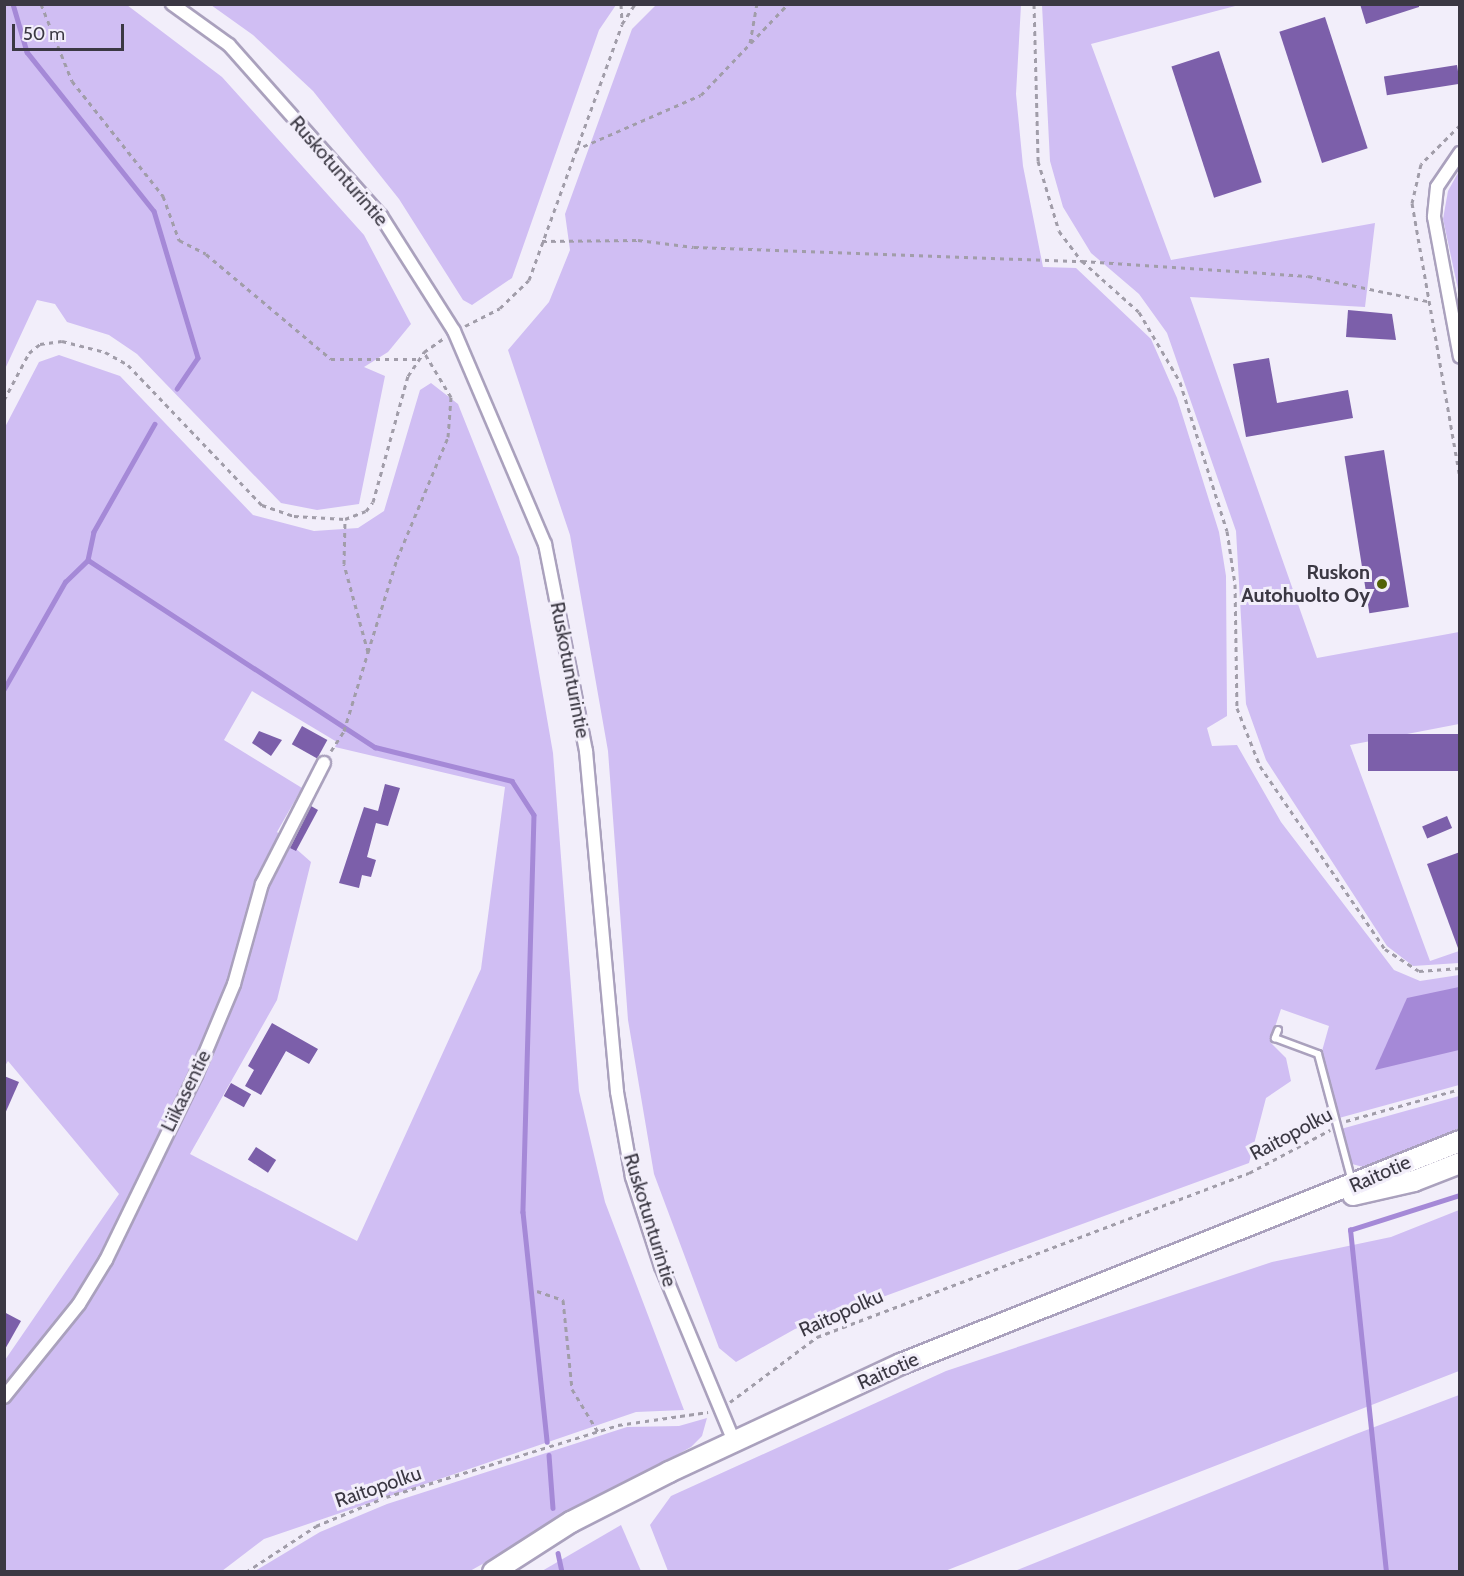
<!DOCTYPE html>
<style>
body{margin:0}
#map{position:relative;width:1464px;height:1576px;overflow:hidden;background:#f2eefa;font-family:Cabin,sans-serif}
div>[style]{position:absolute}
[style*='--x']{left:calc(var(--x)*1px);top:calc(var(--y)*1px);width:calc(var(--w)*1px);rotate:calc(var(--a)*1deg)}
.green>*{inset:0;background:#d0bef3}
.water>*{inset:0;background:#a589d7}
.stream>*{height:4.5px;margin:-2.25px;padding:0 2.25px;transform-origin:2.25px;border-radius:2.25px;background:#a589d7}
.building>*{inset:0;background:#7c5faa;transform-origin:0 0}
.path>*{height:3px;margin-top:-1.5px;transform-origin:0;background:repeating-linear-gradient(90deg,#a19da9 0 4.5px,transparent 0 9px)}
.roads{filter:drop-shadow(2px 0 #aaa1bd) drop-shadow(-2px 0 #aaa1bd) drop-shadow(0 2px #aaa1bd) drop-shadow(0 -2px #aaa1bd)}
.service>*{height:6px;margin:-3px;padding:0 3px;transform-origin:3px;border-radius:3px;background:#fff}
.minor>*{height:12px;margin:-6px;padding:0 6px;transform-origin:6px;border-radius:6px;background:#fff}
.primary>*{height:20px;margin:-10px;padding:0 10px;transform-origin:10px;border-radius:10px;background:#fff}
.dots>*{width:16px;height:16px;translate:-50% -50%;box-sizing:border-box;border:3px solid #f2eefa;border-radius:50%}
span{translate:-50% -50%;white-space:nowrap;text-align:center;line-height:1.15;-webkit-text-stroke:6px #f2eefa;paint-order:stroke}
.street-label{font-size:20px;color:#3b3843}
.poi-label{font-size:20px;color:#3b3843;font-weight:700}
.right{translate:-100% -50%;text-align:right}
.frame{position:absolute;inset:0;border:6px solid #3b3843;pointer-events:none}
.scale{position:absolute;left:12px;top:24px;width:112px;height:27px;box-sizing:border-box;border:3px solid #3b3843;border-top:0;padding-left:8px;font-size:18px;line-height:21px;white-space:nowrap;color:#3b3843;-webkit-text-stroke:4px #f2eefa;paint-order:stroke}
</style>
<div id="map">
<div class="green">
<div style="clip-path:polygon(5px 4px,127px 5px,222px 77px,364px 235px,411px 324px,388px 352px,364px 367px,385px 376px,359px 504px,317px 510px,281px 503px,137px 354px,109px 335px,67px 322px,55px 304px,37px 300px,5px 369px)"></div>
<div style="clip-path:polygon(211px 5px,616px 5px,599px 30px,512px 278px,472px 305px,463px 300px,399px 199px,313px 91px,253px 35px)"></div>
<div style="clip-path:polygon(656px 5px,1021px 5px,1016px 94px,1023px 166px,1043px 267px,1076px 268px,1151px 339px,1177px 398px,1219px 532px,1226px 576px,1227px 716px,1207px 728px,1212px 746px,1237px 745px,1281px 822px,1394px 970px,1420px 981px,1459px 975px,1459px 1085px,1339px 1118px,1322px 1051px,1329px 1026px,1281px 1009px,1270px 1042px,1286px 1058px,1291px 1081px,1266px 1098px,1249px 1163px,795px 1329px,736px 1362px,719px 1348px,654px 1174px,628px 1020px,608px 751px,570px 535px,508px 350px,549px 302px,570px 250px,565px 214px,632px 29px)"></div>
<div style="clip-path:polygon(1042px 5px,1239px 5px,1091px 44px,1171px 260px,1375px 223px,1365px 307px,1190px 297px,1317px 658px,1459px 632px,1459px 724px,1350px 745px,1430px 961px,1459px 951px,1459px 963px,1413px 966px,1387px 946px,1266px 760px,1246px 704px,1236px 531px,1167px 333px,1139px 294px,1091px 253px,1063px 207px,1050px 161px)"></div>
<div style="clip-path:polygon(1459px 171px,1459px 294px,1443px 219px,1448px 191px)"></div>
<div style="clip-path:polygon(evenodd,59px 355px,120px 376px,253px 515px,314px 531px,358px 528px,384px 511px,420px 390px,431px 383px,458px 404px,519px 557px,553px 753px,579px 1091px,605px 1202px,684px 1410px,636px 1412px,264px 1539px,222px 1571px,5px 1571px,5px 1360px,119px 1194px,8px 1061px,5px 1066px,4px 429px,39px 362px,59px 355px,252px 691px,337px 742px,335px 747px,505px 787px,481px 969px,357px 1241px,190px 1154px,277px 1000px,311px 862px,277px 832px,302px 788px,224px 740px,252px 691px)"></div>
<div style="clip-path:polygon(1459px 1096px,1459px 1128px,1367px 1168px,1352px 1164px,1341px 1129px)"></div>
<div style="clip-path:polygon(1459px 1210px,1459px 1371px,945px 1571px,668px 1571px,650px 1525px,671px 1496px,946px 1371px,1272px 1262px,1391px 1237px)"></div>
<div style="clip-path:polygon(1459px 1395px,1459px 1571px,1015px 1571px,1356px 1434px)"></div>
<div style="clip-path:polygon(707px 1418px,702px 1436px,691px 1447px,470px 1571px,255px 1571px,320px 1532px,387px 1504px,627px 1427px,679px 1426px)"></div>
<div style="clip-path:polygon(621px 1525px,641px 1571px,542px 1571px)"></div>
</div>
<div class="water">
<div style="clip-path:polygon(1459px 987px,1459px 1050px,1375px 1070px,1407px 998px)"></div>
</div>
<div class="stream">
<div style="--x:13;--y:4;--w:50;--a:73.7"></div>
<div style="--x:27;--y:52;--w:203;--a:51.4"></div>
<div style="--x:154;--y:211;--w:153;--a:73.3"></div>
<div style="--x:198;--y:358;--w:37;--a:124"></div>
<div style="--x:155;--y:424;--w:124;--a:119.5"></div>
<div style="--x:94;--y:532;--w:29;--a:102"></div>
<div style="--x:88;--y:560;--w:343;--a:33.1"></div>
<div style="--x:375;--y:747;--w:141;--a:13.9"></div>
<div style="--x:512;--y:781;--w:40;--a:57.1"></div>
<div style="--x:534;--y:815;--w:397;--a:91.6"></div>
<div style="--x:523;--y:1212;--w:231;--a:84"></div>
<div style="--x:4;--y:689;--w:123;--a:-60.3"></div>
<div style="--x:65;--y:582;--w:32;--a:-44"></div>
<div style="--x:549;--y:1455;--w:53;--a:85.7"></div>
<div style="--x:558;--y:1553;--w:19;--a:78"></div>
<div style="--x:1386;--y:1572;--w:344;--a:-96"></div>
<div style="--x:1350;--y:1230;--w:115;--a:-17.7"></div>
</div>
<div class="building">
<div style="clip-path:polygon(1360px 4px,1419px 4px,1419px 7px,1366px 24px)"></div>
<div style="left:1325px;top:17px;width:138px;height:48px;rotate:72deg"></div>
<div style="left:1219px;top:51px;width:138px;height:50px;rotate:72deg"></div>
<div style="left:1457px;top:65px;width:19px;height:74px;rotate:81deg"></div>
<div style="clip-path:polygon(1348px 310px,1392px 314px,1396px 340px,1346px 337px)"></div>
<div style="clip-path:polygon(1269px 358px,1277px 403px,1348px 390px,1353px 418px,1246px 437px,1233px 364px)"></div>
<div style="left:1384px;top:450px;width:159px;height:40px;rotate:81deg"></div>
<div style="left:302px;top:726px;width:29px;height:21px;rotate:29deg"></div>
<div style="clip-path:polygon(259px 731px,282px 740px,271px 756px,252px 743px)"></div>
<div style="left:1460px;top:734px;width:37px;height:92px;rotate:90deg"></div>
<div style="clip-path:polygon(385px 784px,400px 788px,388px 826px,376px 823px,367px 857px,376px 860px,371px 877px,362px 875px,359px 888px,339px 883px,364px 807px,378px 811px)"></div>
<div style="clip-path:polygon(311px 806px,318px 810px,296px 851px,290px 848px)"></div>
<div style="left:1447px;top:816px;width:13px;height:27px;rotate:67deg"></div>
<div style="clip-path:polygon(1460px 852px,1460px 948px,1458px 948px,1427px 864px)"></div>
<div style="clip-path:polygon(272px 1023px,318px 1049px,309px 1064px,286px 1051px,261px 1095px,245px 1086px,254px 1070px,248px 1066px)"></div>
<div style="clip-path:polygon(4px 1076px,19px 1082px,4px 1116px)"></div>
<div style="left:231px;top:1083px;width:23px;height:15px;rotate:29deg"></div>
<div style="left:256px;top:1147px;width:24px;height:15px;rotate:33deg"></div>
<div style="clip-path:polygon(4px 1312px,21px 1321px,4px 1351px)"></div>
</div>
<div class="path">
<div style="--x:41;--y:4;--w:83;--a:68.1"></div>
<div style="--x:72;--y:81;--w:147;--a:51.6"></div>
<div style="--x:163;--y:196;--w:47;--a:70"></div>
<div style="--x:179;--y:240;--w:30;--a:27"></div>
<div style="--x:206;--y:254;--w:163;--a:40"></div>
<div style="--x:331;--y:359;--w:86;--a:0"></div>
<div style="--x:621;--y:4;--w:18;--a:87"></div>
<div style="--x:1034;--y:4;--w:157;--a:88.5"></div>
<div style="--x:1038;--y:161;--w:73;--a:73.3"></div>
<div style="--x:1059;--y:231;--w:38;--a:53"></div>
<div style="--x:1082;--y:261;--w:76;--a:41.8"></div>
<div style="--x:1139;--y:312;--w:81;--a:59.6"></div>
<div style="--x:1180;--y:382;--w:156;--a:72.5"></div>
<div style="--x:1227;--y:531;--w:54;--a:81.4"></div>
<div style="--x:1235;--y:584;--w:124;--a:89.1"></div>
<div style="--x:1237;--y:708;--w:62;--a:68.4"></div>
<div style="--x:1260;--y:766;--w:222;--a:55.7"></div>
<div style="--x:1385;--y:949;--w:40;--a:32.9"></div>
<div style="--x:1419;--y:971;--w:41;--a:-4.2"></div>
<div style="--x:750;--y:43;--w:40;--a:-80"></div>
<div style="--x:1460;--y:125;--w:55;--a:135"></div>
<div style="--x:1421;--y:164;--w:40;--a:103"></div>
<div style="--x:1412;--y:203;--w:279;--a:80.1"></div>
<div style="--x:575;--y:150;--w:137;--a:-23.6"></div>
<div style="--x:701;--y:95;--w:126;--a:-46.3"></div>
<div style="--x:542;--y:241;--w:96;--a:-0.6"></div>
<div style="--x:638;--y:240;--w:56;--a:7.1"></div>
<div style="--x:694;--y:247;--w:388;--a:2.1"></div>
<div style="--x:1082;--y:261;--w:226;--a:3.8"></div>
<div style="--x:1308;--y:276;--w:122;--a:11.9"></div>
<div style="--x:465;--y:326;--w:39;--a:-27"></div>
<div style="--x:500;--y:308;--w:40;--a:-44"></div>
<div style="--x:529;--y:280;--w:272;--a:-70"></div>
<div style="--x:622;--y:24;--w:24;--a:-57"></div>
<div style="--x:4;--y:400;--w:53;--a:-62"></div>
<div style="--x:29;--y:353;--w:14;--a:-39"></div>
<div style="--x:40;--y:344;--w:22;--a:-8"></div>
<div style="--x:62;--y:341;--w:44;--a:14.3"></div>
<div style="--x:105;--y:352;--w:26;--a:29"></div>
<div style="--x:128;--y:365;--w:194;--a:46.3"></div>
<div style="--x:262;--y:505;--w:34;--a:19"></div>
<div style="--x:294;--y:516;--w:51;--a:3.4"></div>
<div style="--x:345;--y:519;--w:22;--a:-21"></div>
<div style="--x:366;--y:511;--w:11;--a:-52"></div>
<div style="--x:373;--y:502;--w:131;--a:-74.5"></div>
<div style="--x:408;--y:376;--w:29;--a:-56"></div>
<div style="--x:424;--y:352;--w:24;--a:-35"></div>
<div style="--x:368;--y:652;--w:97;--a:-72.7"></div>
<div style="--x:397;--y:559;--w:132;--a:-67.3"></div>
<div style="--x:448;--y:437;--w:40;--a:-85.7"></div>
<div style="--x:451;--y:397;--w:52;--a:-121"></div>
<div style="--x:331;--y:751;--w:24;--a:-57"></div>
<div style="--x:344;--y:731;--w:83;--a:-73.1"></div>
<div style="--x:368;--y:652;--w:91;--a:-105.3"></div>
<div style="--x:344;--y:564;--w:44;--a:-88.7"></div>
<div style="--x:1346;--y:1121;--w:118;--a:-15.7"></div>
<div style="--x:537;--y:1291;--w:28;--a:19"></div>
<div style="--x:563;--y:1300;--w:89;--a:84.2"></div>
<div style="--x:572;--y:1389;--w:50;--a:58.8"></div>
<div style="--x:730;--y:1402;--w:109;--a:-36.8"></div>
<div style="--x:817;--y:1337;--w:462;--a:-20.8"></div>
<div style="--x:1249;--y:1173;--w:92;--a:-28"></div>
<div style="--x:246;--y:1572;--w:84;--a:-33.3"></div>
<div style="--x:316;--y:1526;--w:76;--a:-22.5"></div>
<div style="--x:386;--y:1497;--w:243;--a:-17.2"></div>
<div style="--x:618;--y:1425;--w:91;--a:-8.2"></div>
</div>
<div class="roads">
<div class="service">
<div style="--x:1278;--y:1030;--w:9;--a:111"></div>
<div style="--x:1275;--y:1038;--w:46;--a:20.4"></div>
<div style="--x:1318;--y:1054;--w:132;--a:75.1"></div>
</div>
<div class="minor">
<div style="--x:172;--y:4;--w:70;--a:35.7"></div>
<div style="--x:229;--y:45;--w:229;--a:48.4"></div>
<div style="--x:381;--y:216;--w:136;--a:57.6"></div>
<div style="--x:454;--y:331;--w:232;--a:66.9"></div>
<div style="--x:545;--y:544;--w:211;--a:78.8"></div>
<div style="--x:586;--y:751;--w:342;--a:84.8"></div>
<div style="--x:617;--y:1092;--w:86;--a:80"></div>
<div style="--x:632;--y:1177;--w:94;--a:72"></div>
<div style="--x:661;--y:1266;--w:190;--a:67.4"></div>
<div style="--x:1460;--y:153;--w:41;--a:124.1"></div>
<div style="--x:1437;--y:187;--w:30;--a:96"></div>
<div style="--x:1434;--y:217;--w:142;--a:79.5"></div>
<div style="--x:4;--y:1397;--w:119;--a:-51.1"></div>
<div style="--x:79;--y:1304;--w:52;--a:-58.5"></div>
<div style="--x:106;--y:1260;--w:206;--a:-64.1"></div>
<div style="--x:196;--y:1075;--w:99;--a:-67.3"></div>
<div style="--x:234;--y:984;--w:104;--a:-74.4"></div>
<div style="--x:262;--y:884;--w:136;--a:-62.9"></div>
</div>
<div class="primary">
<div style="--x:1353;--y:1195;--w:63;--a:-12.9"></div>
<div style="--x:1414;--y:1181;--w:49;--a:-21.4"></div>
<div style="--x:493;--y:1572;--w:93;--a:-32.7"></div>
<div style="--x:571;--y:1522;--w:110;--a:-27"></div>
<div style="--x:669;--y:1472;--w:256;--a:-25"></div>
<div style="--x:901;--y:1364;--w:602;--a:-21.75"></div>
</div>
</div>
<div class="dots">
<div style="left:1382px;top:584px;background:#536308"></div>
</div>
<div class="street-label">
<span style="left:339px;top:171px;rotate:49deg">Ruskotunturintie</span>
<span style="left:570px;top:670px;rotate:79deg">Ruskotunturintie</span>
<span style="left:186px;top:1091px;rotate:-64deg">Liikasentie</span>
<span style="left:1291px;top:1134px;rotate:-28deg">Raitopolku</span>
<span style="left:1380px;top:1174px;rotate:-24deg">Raitotie</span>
<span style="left:650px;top:1220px;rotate:73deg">Ruskotunturintie</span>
<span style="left:841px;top:1313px;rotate:-24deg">Raitopolku</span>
<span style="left:888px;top:1371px;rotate:-24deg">Raitotie</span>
<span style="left:378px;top:1487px;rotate:-19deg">Raitopolku</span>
</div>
<div class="poi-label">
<span class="right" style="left:1370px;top:584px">Ruskon<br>Autohuolto Oy</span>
</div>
<div class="frame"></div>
<div class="scale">50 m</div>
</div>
